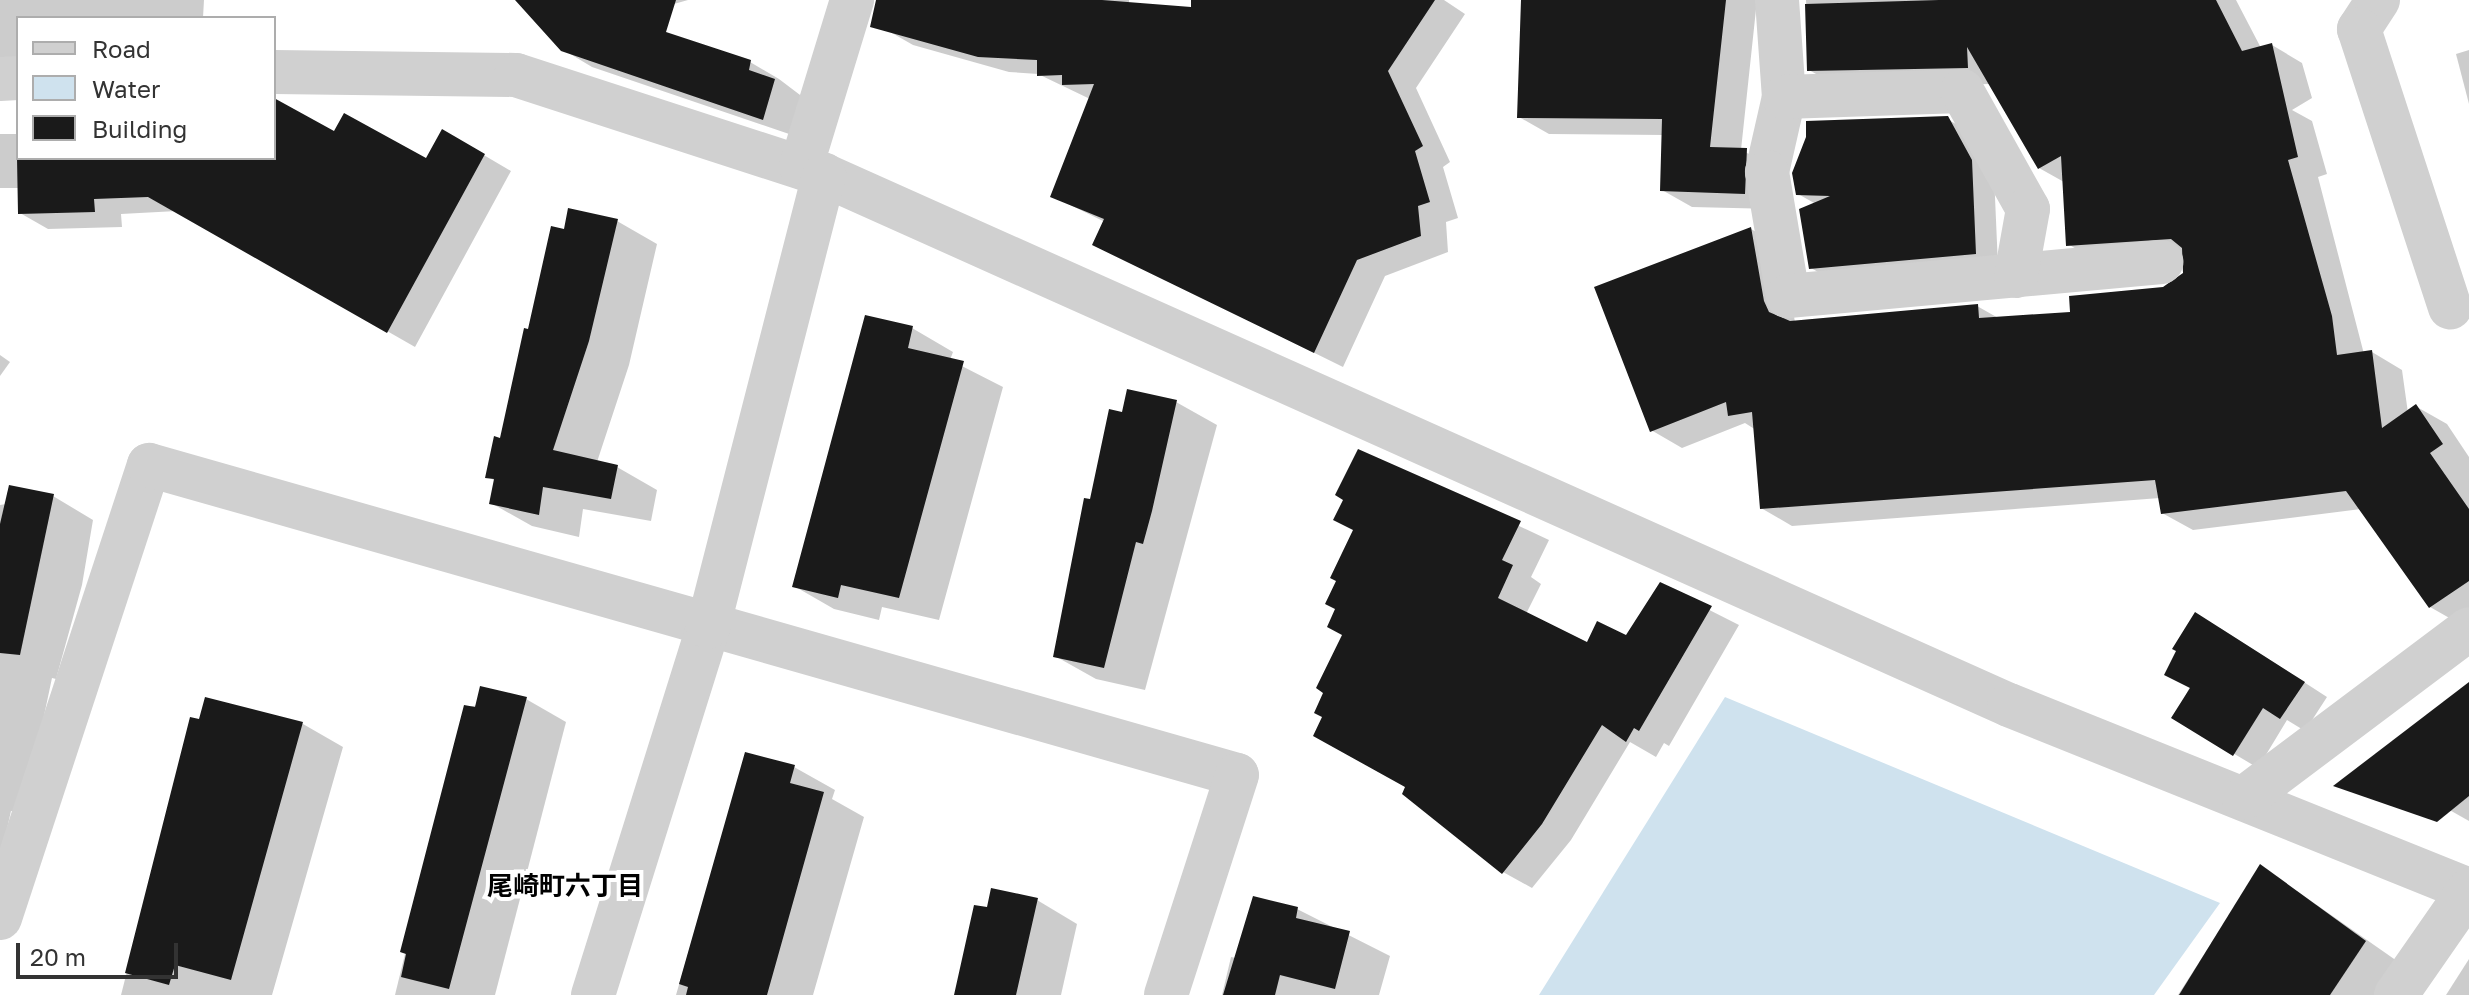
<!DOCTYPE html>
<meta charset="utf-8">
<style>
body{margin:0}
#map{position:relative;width:2469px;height:995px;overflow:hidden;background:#fff;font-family:"Golos Text","Noto Sans JP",sans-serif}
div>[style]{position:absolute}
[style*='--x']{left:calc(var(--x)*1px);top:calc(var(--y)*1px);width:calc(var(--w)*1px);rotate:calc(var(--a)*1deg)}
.water>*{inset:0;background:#cfe2ee}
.shadow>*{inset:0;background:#0003}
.building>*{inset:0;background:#1a1a1a}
.minor>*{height:44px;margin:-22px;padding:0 22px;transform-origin:22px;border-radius:22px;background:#d0d0d0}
span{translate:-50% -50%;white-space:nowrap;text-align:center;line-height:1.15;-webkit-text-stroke:8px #fff;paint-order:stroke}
.neighbourhood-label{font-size:26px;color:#000;font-weight:700}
.legend{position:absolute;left:16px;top:16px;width:260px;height:144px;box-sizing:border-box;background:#fff;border:2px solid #adadad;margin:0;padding:10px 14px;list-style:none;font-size:24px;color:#333}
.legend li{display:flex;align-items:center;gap:16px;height:40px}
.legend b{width:40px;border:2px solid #adadad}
.scale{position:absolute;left:16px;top:943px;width:162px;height:36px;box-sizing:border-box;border:4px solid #333;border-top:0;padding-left:10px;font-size:24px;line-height:28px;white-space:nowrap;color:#333;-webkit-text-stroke:6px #fff;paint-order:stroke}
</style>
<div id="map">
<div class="water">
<div style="clip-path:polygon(1725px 697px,2220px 903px,2154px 995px,1539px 995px)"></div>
</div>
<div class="shadow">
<div style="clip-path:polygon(0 0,204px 0,203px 18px,18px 18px,18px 68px,0 67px)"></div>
<div style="clip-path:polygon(517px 0,688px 0,621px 19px,750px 62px,779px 79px,804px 98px,792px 135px,592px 67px,562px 49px)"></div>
<div style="clip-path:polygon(893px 0,1129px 0,1129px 6px,1198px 10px,1233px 0,1444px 0,1465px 14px,1416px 88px,1450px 162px,1443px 167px,1458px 218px,1446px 222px,1448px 252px,1385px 276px,1343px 367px,1094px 244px,1105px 222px,1052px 196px,1090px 99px,1038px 74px,1009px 72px,913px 45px,885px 29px)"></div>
<div style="clip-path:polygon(1522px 0,1757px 0,1741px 150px,1775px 167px,1774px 209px,1692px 207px,1662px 190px,1664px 135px,1549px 134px,1519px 117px)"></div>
<div style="clip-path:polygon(1806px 0,2236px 0,2261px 48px,2272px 45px,2302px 63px,2312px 98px,2292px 110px,2312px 121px,2327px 174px,2318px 177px,2364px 354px,2372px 352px,2402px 370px,2408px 413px,2417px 407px,2447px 424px,2469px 457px,2469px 618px,2460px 624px,2430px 607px,2361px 509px,2193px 530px,2162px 513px,2160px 498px,1792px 526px,1761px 508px,1756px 430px,1745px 423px,1682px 448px,1651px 430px,1751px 229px,1781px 246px,1795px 322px,1977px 306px,2000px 319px,2072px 314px,2164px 289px,2186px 273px,2185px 256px,2098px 262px,2068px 244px,2064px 182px,2039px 168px,1991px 84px,1839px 87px,1809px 70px)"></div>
<div style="clip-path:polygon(2469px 50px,2469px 104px,2456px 54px)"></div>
<div style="clip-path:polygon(274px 104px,335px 133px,427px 161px,443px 131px,511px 171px,415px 347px,177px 211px,121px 214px,122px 227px,48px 229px,20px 213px,20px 188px,0 188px,0 134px,18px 134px,18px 158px,274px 158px)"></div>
<div style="clip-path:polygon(1947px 119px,1970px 132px,1994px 174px,1998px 266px,1834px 281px,1811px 268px,1816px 204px,1798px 194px)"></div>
<div style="clip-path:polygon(617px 221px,657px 244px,629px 365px,597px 462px,617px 467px,657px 490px,651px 521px,583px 509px,579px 537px,532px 526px,491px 503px,496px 481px,488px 477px,565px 232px)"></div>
<div style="clip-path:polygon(912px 328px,953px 352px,950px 360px,1003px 387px,939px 620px,882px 607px,879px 620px,834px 609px,794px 586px)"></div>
<div style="clip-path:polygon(0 355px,10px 362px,0 376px)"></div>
<div style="clip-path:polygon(1176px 402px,1217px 425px,1145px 690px,1096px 679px,1055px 656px,1091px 501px,1123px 414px)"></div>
<div style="clip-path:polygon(1358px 451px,1549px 540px,1531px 577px,1541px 584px,1526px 614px,1588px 645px,1626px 638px,1660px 585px,1739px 625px,1669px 746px,1664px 743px,1656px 757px,1630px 742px,1571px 840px,1532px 888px,1503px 872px,1324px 716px,1344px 635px,1337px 609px,1355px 531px,1346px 499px)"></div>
<div style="clip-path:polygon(53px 496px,93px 520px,82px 585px,56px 679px,52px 678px,30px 782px,18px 812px,11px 811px,0 860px,0 505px)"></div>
<div style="clip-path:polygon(2220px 628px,2327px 697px,2305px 731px,2287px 720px,2258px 768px,2174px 718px)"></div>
<div style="clip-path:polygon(2469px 685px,2469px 821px,2368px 764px)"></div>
<div style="clip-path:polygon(206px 699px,303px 724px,343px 747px,272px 995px,121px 995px,191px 719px,200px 721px)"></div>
<div style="clip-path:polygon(526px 699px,566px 722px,495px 995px,395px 995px,465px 707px)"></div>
<div style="clip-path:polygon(746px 754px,794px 767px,835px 790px,832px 799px,864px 817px,813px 995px,676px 995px)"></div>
<div style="clip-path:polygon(2261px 866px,2397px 961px,2375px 995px,2178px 995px)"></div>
<div style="clip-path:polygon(1037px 900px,1077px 924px,1061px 995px,956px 995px,989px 910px)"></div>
<div style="clip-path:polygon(1297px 909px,1390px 956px,1379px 995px,1222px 995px,1231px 957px,1236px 958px)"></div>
<div style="clip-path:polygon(2469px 959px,2469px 995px,2446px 995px)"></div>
</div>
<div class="building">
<div style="clip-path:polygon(515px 0,676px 0,666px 32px,751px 60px,749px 70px,775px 79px,763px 120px,561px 51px)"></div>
<div style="clip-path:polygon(876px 0,1102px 0,1191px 7px,1191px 0,1435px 0,1388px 71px,1423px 146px,1415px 151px,1430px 202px,1418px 206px,1421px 236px,1357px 260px,1314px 353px,1092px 245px,1104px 219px,1050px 197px,1094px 84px,1062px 85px,1062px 75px,1037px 76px,1037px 60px,978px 57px,870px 27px)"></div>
<div style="clip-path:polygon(1521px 0,1726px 0,1710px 147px,1747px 148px,1745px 194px,1660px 191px,1662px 119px,1517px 118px)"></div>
<div style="clip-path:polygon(1939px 0,2216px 0,2242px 51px,2272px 43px,2298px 157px,2288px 160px,2332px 316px,2337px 355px,2372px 350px,2382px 428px,2416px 404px,2443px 444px,2430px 453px,2469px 509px,2469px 581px,2429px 608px,2346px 491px,2161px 514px,2155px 480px,1760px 509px,1752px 412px,1728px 416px,1726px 402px,1650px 432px,1594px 287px,1751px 227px,1764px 301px,1769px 312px,1790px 321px,1978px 304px,1979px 318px,2070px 312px,2069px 296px,2163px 287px,2183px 273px,2182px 248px,2171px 239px,2066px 246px,2061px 156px,2038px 169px,1967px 47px,1968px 68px,1807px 71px,1805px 4px)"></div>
<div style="clip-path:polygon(274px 98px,334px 131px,344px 113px,426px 158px,442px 129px,485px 154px,387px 333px,148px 197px,94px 199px,95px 212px,18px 214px,17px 158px,274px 158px)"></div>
<div style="clip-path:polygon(1948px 116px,1972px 160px,1976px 254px,1809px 269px,1799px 209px,1830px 196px,1796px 195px,1792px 173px,1806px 137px,1806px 121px)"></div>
<div style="clip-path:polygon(568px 208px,618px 219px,589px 341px,553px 450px,618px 465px,611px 499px,543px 487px,539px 515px,489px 504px,494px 479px,485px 478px,494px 436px,500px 438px,524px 328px,528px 329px,551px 226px,564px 229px)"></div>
<div style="clip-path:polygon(865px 315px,913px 326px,908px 348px,964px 361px,899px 598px,841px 585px,838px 598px,792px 587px)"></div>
<div style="clip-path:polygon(1127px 389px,1177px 400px,1152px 511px,1143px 544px,1136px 542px,1104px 668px,1053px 657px,1084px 498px,1090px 499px,1109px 409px,1122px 412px)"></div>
<div style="clip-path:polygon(1358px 449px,1521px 521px,1502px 560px,1513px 565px,1498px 598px,1587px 642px,1597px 621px,1626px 635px,1660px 582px,1712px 606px,1639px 731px,1634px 728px,1626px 742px,1602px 725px,1542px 824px,1502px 874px,1402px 794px,1405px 787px,1313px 736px,1322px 717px,1314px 713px,1323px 693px,1316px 688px,1342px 635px,1327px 627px,1335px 609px,1325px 604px,1336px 581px,1330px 578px,1353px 530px,1333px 520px,1343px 500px,1335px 495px)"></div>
<div style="clip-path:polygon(9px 485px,54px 494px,20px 655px,0 653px,0 524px)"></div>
<div style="clip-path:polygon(2195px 612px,2305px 682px,2280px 719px,2263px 708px,2233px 756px,2171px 718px,2190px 688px,2164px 675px,2176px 651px,2172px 649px)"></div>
<div style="clip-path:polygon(2469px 682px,2469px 796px,2437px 822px,2333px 786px)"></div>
<div style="clip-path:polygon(480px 686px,527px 697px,449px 989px,401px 977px,406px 954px,400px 952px,464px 705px,475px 707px)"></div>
<div style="clip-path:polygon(205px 697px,303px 722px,231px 980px,175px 965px,169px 985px,125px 973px,190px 717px,199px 719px)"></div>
<div style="clip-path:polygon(745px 752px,795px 765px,790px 783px,824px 792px,767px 995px,686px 995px,688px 987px,679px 984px)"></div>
<div style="clip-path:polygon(2260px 864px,2366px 941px,2330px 995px,2179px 995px)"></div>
<div style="clip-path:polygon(991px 888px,1038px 898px,1016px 995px,954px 995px,974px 905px,987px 907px)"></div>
<div style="clip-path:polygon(1253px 896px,1298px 907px,1296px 918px,1350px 931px,1335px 989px,1280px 975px,1275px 995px,1223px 995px)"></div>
</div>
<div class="minor">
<div style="--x:1777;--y:0;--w:97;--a:85.9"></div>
<div style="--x:1784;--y:97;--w:77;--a:102.8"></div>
<div style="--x:1767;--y:172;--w:126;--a:80.4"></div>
<div style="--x:1788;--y:296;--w:375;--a:-5.2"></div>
<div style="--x:2378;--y:0;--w:35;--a:123"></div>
<div style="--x:2359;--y:29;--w:293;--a:71.9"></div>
<div style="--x:274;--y:72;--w:242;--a:0.7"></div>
<div style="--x:516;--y:75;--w:324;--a:18"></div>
<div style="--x:824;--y:175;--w:1298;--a:24.1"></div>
<div style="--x:2009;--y:705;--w:496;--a:21.9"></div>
<div style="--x:2469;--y:890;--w:128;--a:124.8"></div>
<div style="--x:0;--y:79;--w:18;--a:-3"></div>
<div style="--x:1784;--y:97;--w:178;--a:-1.9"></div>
<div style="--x:1962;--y:91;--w:135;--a:60.8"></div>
<div style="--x:2028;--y:209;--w:68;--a:100.2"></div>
<div style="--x:801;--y:167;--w:175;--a:-73"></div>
<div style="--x:2244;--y:798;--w:281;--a:-36.9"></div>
<div style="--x:0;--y:918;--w:477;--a:-71.8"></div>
<div style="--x:149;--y:465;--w:1131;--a:15.9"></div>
<div style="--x:1237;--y:775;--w:231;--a:107.9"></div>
<div style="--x:593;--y:995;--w:386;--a:-72.6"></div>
<div style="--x:708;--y:627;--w:467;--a:-75.6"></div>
</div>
<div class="neighbourhood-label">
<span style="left:565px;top:886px">尾崎町六丁目</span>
</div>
<ul class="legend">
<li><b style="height:10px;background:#d0d0d0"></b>Road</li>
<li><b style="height:22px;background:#cfe2ee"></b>Water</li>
<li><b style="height:22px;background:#1a1a1a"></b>Building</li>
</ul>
<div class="scale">20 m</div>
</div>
